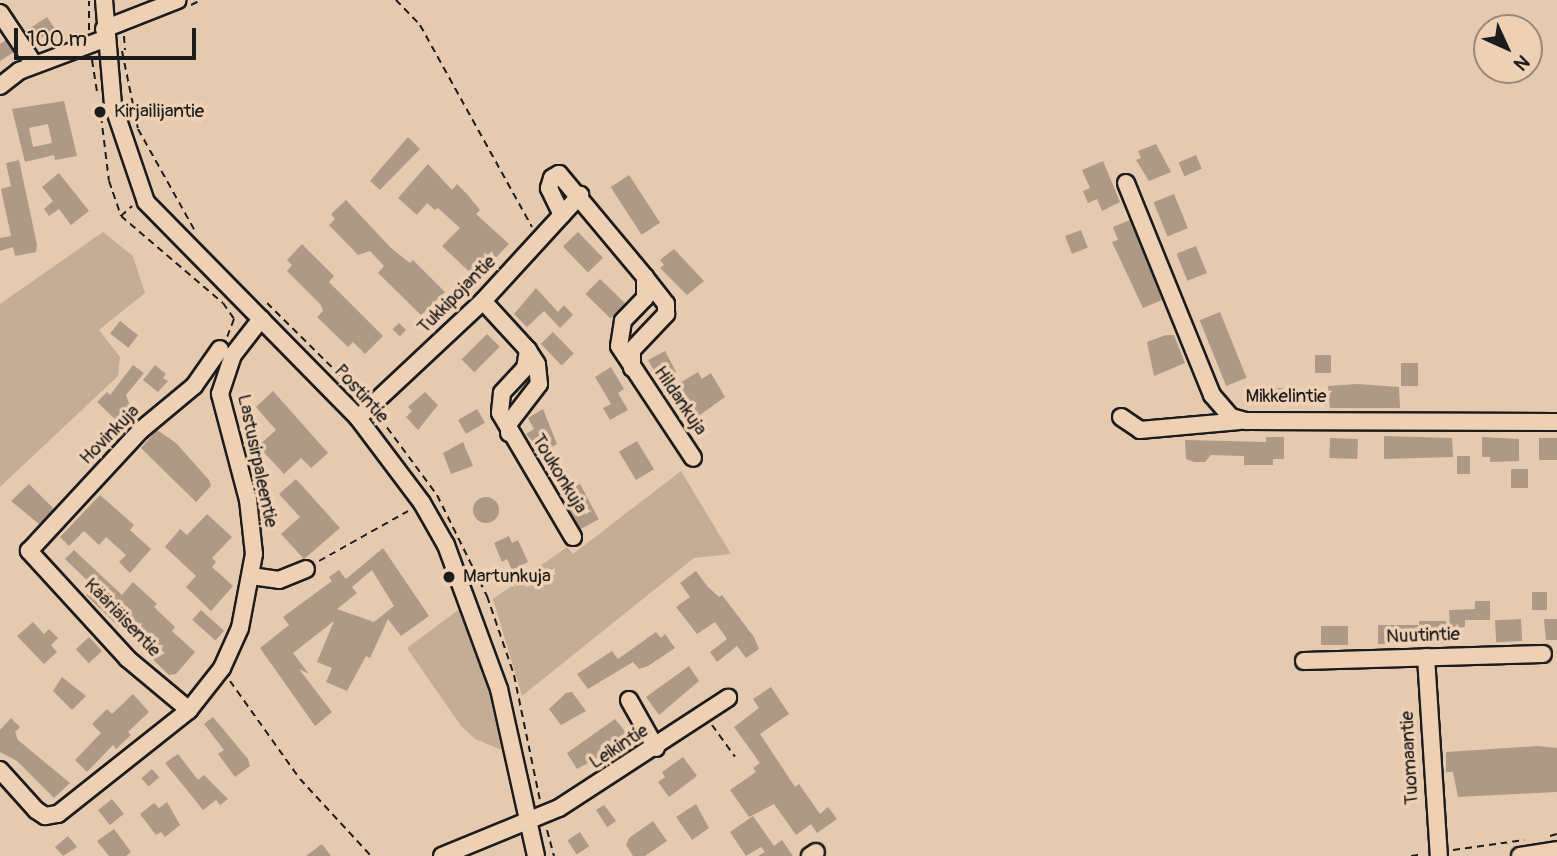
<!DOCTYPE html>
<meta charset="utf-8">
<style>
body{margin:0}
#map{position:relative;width:1557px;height:856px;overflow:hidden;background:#e6caaf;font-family:Pangolin,sans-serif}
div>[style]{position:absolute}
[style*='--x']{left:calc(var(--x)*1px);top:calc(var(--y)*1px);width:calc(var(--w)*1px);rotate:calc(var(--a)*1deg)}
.green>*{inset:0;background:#c4ad96}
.building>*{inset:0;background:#ad9986;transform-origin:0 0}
.round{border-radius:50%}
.path>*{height:2px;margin-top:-1px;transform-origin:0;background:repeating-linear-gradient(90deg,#1c1c1c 0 7px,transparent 0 12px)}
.roads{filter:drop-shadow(2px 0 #1c1c1c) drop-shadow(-2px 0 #1c1c1c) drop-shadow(0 2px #1c1c1c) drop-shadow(0 -2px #1c1c1c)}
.minor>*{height:16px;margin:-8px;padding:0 8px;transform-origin:8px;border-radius:8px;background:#eed1b5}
.dots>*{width:19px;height:19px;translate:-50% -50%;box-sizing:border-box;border:4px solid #eed1b5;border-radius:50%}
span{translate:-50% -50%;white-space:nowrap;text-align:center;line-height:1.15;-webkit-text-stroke:7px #eed1b5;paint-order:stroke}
.poi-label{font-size:19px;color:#1c1c1c}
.left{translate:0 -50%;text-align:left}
.street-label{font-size:19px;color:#1c1c1c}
.north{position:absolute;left:1473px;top:14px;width:70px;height:70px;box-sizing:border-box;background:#eed1b5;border:2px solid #9a8978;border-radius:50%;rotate:135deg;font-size:19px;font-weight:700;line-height:28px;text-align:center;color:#1c1c1c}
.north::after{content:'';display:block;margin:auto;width:24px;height:32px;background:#1c1c1c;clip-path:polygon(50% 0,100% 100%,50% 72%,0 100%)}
.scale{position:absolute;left:14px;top:28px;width:182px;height:32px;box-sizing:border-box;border:4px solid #1c1c1c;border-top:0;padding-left:9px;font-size:21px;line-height:24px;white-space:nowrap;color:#1c1c1c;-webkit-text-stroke:5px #eed1b5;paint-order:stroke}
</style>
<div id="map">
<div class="green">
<div style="clip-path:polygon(103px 232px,133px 256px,145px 293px,99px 330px,120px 357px,118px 376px,0 487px,0 304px)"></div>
<div style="clip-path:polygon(681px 471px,731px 554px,694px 558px,522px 696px,493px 599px,567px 547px,573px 554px)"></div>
<div style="clip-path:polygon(461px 608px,486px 674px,502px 750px,475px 739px,461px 726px,407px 648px)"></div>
</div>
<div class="building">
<div style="left:47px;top:17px;width:14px;height:27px;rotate:56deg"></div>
<div style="clip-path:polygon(6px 40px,14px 52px,0 61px,0 44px)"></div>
<div style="clip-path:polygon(evenodd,64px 101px,77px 156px,55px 160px,54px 155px,25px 162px,12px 109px,64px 101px,48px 124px,52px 143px,33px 147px,29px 128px,48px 124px)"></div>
<div style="clip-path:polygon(408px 137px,420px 149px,380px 190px,370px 181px)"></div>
<div style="clip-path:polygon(1156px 144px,1171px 172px,1149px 181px,1136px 160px,1141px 158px,1138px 151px)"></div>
<div style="left:1196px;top:155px;width:15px;height:19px;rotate:67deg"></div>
<div style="clip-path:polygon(19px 160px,37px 245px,36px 252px,15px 256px,13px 247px,0 251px,0 238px,11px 236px,1px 189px,11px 186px,6px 163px)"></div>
<div style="clip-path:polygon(1103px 161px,1120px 202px,1102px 211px,1097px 199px,1088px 203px,1083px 191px,1090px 188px,1082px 170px)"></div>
<div style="clip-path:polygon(428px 164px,452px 190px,457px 184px,467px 194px,480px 210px,476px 214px,509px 244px,476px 278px,442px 246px,460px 228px,438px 208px,435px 210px,427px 203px,417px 215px,398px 198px)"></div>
<div style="clip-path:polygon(59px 173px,89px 211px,71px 225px,59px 209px,49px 216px,44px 209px,53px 201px,42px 187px)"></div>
<div style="left:629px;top:175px;width:57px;height:22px;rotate:57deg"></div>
<div style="left:1174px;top:194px;width:37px;height:22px;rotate:68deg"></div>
<div style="clip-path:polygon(346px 200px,391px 248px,410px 263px,413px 260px,445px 292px,421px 315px,378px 273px,384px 266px,370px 251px,358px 255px,329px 225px,335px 219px,331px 214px)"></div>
<div style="clip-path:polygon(1130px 220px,1162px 300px,1143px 308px,1112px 242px,1118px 240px,1113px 227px)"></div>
<div style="left:1081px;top:230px;width:19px;height:17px;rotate:69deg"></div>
<div style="left:578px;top:232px;width:36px;height:21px;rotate:46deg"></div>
<div style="clip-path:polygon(302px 244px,334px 276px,329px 282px,383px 336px,365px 354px,353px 342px,348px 347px,317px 317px,323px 311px,321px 305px,287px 271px,292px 265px,287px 260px)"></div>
<div style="left:1196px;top:246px;width:29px;height:21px;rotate:68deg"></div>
<div style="clip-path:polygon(674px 249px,704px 281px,687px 295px,660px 268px,664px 265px,660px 260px)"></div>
<div style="left:600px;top:279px;width:35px;height:21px;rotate:44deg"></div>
<div style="clip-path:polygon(536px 288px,558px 312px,564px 305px,573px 315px,560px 328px,544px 311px,527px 327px,514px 314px)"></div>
<div style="left:1220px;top:312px;width:71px;height:22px;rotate:68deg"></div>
<div style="left:120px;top:321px;width:23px;height:16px;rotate:38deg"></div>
<div style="left:399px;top:323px;width:10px;height:9px;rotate:45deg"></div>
<div style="left:553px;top:332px;width:30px;height:17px;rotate:46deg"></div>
<div style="left:487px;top:334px;width:18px;height:36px;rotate:45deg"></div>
<div style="clip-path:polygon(1166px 335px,1174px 335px,1185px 363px,1154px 376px,1147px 342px)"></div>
<div style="left:665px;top:351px;width:24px;height:19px;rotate:62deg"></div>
<div style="left:1315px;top:355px;width:16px;height:18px"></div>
<div style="left:1401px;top:363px;width:17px;height:23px"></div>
<div style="clip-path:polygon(133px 365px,144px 373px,126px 395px,130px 406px,123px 413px,132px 421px,120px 433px,111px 425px,116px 420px,97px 402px,107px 392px,110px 395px)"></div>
<div style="clip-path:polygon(155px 365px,166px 374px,163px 378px,168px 381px,158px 392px,143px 380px)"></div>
<div style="clip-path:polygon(611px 367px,624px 389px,618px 393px,628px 410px,610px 420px,603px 408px,611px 404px,595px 377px)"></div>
<div style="clip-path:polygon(698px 372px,702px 379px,711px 373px,725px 397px,697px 417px,682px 400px,686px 398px,678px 384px)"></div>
<div style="clip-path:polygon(1357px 384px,1399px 387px,1400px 408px,1330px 408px,1328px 386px)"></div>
<div style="left:1284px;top:388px;width:14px;height:19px;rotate:86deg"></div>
<div style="clip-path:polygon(273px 391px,328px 453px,311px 468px,301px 458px,284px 474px,258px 446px,276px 430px,256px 407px)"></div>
<div style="clip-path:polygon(425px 392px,438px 405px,418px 430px,406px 417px,412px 411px,408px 407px)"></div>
<div style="left:477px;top:409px;width:16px;height:22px;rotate:60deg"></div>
<div style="clip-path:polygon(543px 409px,557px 444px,542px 452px,526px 434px,534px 429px,528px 418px)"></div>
<div style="clip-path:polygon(157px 430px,176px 443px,209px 480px,211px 486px,196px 502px,141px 448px)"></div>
<div style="clip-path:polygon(1384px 436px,1452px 438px,1453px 457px,1384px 459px)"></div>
<div style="clip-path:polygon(1266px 437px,1284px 437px,1284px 459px,1273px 459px,1273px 465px,1244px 465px,1244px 456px,1211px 455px,1205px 462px,1194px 462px,1186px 459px,1185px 440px,1266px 442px)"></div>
<div style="clip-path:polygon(1482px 437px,1519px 439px,1519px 461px,1490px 462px,1490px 457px,1482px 457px)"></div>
<div style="left:1330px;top:438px;width:28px;height:20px;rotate:2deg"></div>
<div style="left:1539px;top:438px;width:18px;height:22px"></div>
<div style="left:637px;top:441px;width:33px;height:21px;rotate:59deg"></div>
<div style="clip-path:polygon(463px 442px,473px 466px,451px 474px,443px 453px)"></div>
<div style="left:1470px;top:456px;width:18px;height:13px;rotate:90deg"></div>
<div style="left:1511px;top:469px;width:17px;height:19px"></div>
<div style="clip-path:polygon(296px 479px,340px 528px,304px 559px,281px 534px,300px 517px,279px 494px)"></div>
<div style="clip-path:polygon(29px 484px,54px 509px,39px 524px,11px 501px)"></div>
<div style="left:580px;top:484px;width:40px;height:21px;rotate:62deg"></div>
<div style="clip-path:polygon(100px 495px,134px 525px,130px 530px,151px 549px,130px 573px,119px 562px,126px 555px,106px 537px,99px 545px,84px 531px,69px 546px,60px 537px)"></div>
<div class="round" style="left:473px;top:497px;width:26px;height:26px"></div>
<div style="clip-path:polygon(207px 514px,232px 537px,212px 558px,216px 562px,212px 567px,233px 586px,211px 611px,186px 587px,196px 576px,165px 547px,180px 529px,187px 535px)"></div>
<div style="clip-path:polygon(509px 536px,512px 543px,518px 540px,528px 562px,512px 570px,507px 559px,502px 562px,494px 543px)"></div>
<div style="clip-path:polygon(evenodd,383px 548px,429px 616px,401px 636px,388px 619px,370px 658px,366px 656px,347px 691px,326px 682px,332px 668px,317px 662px,334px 621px,293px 653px,309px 674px,299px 669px,332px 712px,315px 726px,260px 648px,289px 625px,283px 617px,332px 581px,329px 577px,339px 570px,346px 579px,383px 548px,372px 570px,394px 606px,374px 622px,337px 609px,357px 593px,352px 587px,372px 570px)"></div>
<div style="clip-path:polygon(74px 550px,122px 595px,133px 582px,157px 604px,154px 607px,175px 627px,172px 631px,195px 652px,176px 674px,169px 675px,86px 595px,93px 586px,65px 559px)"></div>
<div style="clip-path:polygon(696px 571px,708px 587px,719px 597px,722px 595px,754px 637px,759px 649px,746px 658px,737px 646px,717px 662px,710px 652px,727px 639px,715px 622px,697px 634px,676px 607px,690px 597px,680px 583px)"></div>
<div style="left:1532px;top:592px;width:15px;height:18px"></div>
<div style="clip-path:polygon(1475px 601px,1490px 601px,1490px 620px,1465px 620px,1465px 627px,1450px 628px,1449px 610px,1475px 609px)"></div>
<div style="left:201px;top:610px;width:31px;height:13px;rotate:42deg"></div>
<div style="left:1521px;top:619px;width:22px;height:26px;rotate:87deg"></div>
<div style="clip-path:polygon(1544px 619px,1557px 619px,1557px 640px,1546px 640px)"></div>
<div style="clip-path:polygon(1419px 621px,1446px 621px,1446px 643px,1378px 644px,1378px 625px,1419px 625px)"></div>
<div style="clip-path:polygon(33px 622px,44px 634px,49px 629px,58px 638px,51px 645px,57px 652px,44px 664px,17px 636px)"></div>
<div style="left:1348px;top:626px;width:19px;height:27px;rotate:90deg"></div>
<div style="clip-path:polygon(656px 632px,661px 638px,665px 634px,675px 648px,648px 666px,639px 669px,633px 662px,588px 689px,577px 674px,612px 651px,618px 659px)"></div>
<div style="left:89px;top:637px;width:19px;height:18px;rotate:47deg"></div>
<div style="clip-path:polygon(689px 666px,699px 681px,659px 715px,646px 697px)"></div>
<div style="clip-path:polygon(62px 677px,86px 696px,72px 710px,53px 691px)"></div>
<div style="clip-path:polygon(771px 687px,789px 714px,760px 734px,795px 787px,799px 784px,820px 814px,828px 807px,837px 819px,817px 833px,811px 824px,796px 835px,774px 804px,749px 817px,730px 790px,756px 772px,753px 768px,760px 763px,734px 727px,759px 708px,753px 699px)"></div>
<div style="clip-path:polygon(572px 692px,586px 711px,561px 725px,549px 709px,566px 693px)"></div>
<div style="clip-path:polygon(133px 694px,149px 712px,128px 732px,131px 735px,116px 749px,113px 745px,87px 772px,75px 760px,101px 733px,92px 724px,107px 709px,112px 714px)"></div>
<div style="clip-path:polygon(213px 717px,248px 759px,250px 766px,235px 777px,218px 754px,224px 750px,204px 724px)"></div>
<div style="clip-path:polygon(11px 718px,20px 727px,15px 732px,18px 740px,70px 783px,54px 798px,17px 761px,0 752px,0 730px)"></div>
<div style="clip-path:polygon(615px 719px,631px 739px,577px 769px,567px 753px)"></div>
<div style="clip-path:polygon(1538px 746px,1557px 748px,1557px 792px,1458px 797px,1453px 772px,1446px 772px,1446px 752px)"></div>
<div style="clip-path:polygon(178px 754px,198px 780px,204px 775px,228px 799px,220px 805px,216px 800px,203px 810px,165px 763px)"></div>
<div style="clip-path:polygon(683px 757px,697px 776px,669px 797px,658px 782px,665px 777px,662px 772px)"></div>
<div style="left:152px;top:769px;width:11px;height:14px;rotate:49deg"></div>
<div style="left:112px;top:799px;width:19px;height:18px;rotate:51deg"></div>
<div style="clip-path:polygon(167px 802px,180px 825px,165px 837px,161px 832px,156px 835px,140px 814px,154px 803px,159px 808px)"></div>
<div style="clip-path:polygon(696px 804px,709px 828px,692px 840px,676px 817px)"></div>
<div style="clip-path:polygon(604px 805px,616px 821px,607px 827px,596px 810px)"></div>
<div style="clip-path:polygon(753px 816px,774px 846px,782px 840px,793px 856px,758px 856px,765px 852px,761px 847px,746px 856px,730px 832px)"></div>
<div style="clip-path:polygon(653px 821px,667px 841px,645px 856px,633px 856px,626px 845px,629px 838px)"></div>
<div style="clip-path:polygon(114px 829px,131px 852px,126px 856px,109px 856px,97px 841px)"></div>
<div style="left:580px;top:832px;width:17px;height:15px;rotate:57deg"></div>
<div style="clip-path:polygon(68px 836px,77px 847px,63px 856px,55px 847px)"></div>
<div style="clip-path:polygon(322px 844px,331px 856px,306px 856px)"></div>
</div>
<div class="path">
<div style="--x:396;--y:0;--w:35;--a:46"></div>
<div style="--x:420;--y:25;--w:231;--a:61"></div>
<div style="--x:191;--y:5;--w:11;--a:-27"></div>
<div style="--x:89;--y:30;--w:29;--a:-90"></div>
<div style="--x:124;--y:36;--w:14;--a:86"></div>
<div style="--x:122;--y:51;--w:80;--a:78.4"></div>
<div style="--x:138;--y:129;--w:115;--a:60.8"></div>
<div style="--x:92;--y:60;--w:33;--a:81"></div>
<div style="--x:101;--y:116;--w:65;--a:83"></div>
<div style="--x:109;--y:181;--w:37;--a:71"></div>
<div style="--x:121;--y:216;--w:134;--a:40.5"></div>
<div style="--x:223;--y:303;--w:19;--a:55"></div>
<div style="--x:234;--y:319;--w:19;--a:111"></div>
<div style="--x:121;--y:216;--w:15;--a:-42"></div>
<div style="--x:267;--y:303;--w:131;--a:44.7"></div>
<div style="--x:380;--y:418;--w:96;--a:53.5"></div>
<div style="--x:437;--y:495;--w:113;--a:63.7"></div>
<div style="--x:487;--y:596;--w:83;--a:71.1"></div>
<div style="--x:514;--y:675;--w:129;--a:78.3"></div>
<div style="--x:319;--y:561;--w:102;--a:-29.3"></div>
<div style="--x:230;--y:681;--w:120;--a:54.5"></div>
<div style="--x:300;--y:779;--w:105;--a:47.3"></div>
<div style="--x:712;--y:725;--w:39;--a:54"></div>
<div style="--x:547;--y:830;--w:27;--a:75"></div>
<div style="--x:1550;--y:836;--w:7;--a:-16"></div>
<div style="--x:1453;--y:850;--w:72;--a:-8"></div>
<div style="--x:1411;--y:856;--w:12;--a:-9"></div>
</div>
<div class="roads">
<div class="minor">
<div style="--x:104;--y:0;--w:105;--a:85.1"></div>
<div style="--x:113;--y:105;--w:102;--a:71.2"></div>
<div style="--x:146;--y:202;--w:303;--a:45.5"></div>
<div style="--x:358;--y:418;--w:106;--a:53"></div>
<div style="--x:422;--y:503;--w:48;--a:60.3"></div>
<div style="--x:446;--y:545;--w:153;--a:69.8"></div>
<div style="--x:499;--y:689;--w:171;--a:77.5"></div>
<div style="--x:0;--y:13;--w:61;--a:56.3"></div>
<div style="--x:104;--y:29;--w:79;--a:-21.4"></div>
<div style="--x:0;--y:86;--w:24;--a:-38"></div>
<div style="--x:19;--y:71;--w:91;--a:-20.6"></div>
<div style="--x:1126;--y:183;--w:229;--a:67.9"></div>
<div style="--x:1212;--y:395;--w:29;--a:49"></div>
<div style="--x:1231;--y:417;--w:16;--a:15"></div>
<div style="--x:1246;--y:421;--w:311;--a:0.2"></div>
<div style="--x:562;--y:215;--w:30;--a:-116"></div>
<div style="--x:549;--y:188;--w:10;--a:-73"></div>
<div style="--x:552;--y:178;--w:8;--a:-30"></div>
<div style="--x:559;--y:174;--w:134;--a:50.1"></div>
<div style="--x:645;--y:277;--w:21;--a:90"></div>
<div style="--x:645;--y:298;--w:32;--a:134"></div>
<div style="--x:623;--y:321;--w:25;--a:99"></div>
<div style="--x:619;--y:346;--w:134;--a:56.5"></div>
<div style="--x:483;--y:301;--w:67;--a:47.4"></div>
<div style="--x:528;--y:350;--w:18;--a:99"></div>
<div style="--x:525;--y:368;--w:34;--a:133"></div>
<div style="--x:502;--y:393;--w:20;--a:96"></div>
<div style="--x:500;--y:413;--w:144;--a:59.5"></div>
<div style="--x:632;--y:368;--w:18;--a:-90"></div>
<div style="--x:632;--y:350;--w:50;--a:-46.6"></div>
<div style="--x:666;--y:314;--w:10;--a:-90"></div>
<div style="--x:666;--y:304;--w:34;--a:-128"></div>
<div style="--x:1121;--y:417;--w:23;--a:34"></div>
<div style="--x:1140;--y:430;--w:100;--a:-5.1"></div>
<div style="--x:358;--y:418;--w:171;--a:-43.1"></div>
<div style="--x:483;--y:301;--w:144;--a:-47.5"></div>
<div style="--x:509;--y:433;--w:10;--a:-90"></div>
<div style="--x:509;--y:423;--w:49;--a:-52.4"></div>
<div style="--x:539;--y:384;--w:20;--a:-96"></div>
<div style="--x:537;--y:364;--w:17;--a:-123"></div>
<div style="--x:251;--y:576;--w:28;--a:8"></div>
<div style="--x:279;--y:580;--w:29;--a:-22"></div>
<div style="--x:1426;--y:657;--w:199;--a:86.3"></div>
<div style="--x:1304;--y:661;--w:239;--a:-1.7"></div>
<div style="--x:629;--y:700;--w:55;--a:60.6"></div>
<div style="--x:189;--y:710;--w:80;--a:-140.1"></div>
<div style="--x:128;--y:659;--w:147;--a:-132.5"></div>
<div style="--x:29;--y:551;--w:165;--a:-47.2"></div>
<div style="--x:141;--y:430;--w:69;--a:-39.7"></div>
<div style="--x:194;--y:386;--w:45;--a:-54.9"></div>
<div style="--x:0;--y:770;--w:54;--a:48"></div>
<div style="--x:36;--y:810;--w:11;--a:34"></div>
<div style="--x:45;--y:816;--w:13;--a:-9"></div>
<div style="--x:58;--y:814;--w:167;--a:-38.4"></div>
<div style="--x:189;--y:710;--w:53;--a:-51.8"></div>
<div style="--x:222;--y:668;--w:44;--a:-65.8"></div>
<div style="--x:240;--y:628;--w:75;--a:-79.3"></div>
<div style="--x:254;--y:554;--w:54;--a:-96.3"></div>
<div style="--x:248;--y:500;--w:110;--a:-104.8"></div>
<div style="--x:220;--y:394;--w:41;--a:-71.6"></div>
<div style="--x:233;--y:355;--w:46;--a:-52.1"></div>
<div style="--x:442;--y:856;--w:126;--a:-22.3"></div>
<div style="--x:559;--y:808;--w:202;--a:-33.1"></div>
<div style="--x:810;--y:856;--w:7;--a:-34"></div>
<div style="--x:1520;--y:856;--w:37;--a:-9"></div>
</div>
</div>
<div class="dots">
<div style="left:100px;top:112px;background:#1c1c1c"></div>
<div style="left:449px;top:577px;background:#1c1c1c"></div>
</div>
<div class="poi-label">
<span class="left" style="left:114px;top:112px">Kirjailijantie</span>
<span class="left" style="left:463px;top:577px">Martunkuja</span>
</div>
<div class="street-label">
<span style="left:457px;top:295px;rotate:-45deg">Tukkipojantie</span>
<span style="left:361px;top:394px;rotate:48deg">Postintie</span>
<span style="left:1286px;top:397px">Mikkelintie</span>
<span style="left:680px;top:401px;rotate:56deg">Hildankuja</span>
<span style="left:110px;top:435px;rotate:-45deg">Hovinkuja</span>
<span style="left:257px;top:461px;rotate:78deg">Lastusirpaleentie</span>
<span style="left:559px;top:474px;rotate:59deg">Toukonkuja</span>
<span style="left:122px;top:618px;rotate:46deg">Kääriäisentie</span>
<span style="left:1423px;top:636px;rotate:-2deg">Nuutintie</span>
<span style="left:619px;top:747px;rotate:-33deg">Leikintie</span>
<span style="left:1410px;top:758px;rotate:-93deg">Tuomaantie</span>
</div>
<div class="north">N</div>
<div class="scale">100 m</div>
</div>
